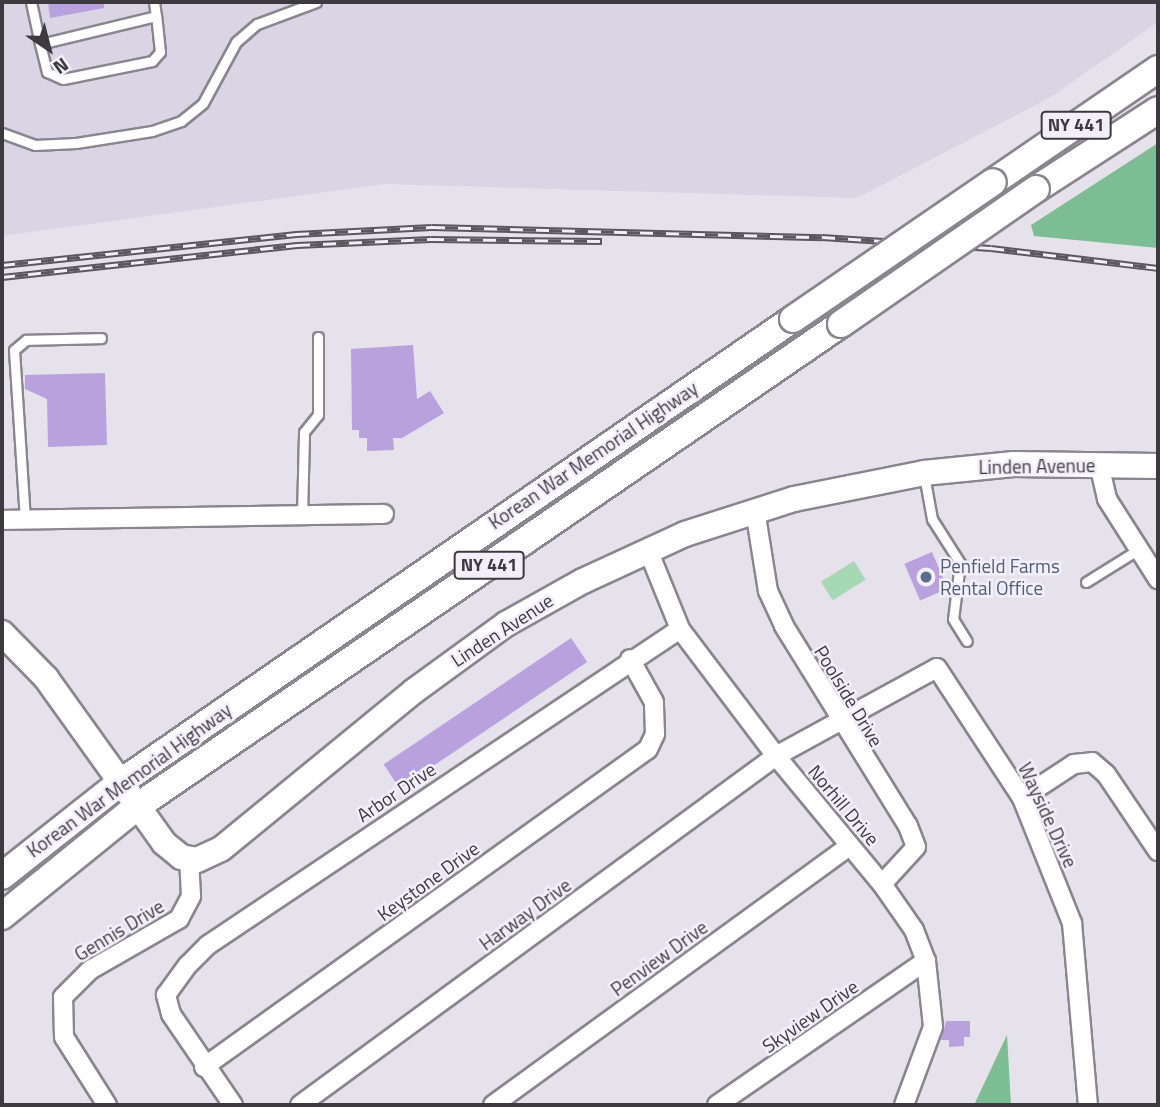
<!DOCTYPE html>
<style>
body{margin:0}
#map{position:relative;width:1160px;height:1107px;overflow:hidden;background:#e6e2ec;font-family:"Titillium Web",sans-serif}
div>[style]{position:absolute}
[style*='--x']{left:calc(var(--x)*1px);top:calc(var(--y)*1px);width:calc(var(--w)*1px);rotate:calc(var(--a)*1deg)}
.built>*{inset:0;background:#dad4e5}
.green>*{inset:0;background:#a6d8b6;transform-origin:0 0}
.forest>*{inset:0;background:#7dbd93}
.building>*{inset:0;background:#b9a1dd;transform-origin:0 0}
.roads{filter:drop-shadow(2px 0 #89868f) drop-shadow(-2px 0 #89868f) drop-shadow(0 2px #89868f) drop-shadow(0 -2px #89868f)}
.lane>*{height:9px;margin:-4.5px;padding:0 4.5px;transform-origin:4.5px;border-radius:4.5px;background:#fff}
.street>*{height:18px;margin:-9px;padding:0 9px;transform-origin:9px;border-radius:9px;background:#fff}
.secondary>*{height:24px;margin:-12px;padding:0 12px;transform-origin:12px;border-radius:12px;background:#fff}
.primary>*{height:26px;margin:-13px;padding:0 13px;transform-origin:13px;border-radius:13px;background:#fff}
.rail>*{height:7px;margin-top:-3.5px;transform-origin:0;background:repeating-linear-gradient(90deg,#f3effa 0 13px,#5a585d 0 26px);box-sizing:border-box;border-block:2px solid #5a585d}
.bridges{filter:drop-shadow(2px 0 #89868f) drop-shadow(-2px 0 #89868f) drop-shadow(0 2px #89868f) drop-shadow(0 -2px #89868f)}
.primary-bridge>*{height:26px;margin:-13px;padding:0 13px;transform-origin:13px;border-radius:13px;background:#fff}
.dots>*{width:19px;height:19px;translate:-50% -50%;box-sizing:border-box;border:4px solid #f3effa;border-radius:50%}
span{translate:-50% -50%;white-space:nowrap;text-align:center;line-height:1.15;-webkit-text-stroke:5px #f3effa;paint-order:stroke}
.shield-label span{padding:2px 5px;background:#f3effa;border:2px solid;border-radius:5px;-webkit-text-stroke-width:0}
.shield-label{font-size:18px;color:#3c3a3e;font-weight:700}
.street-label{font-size:19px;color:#3c3a3e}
.service-label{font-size:19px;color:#4e5e75}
.left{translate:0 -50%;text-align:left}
.frame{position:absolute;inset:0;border:4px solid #3c3a3e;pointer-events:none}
.north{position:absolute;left:14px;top:14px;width:70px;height:70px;-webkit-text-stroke:5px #f3effa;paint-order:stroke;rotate:145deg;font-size:19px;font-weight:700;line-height:28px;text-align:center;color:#3c3a3e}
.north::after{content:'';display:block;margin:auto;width:24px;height:32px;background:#3c3a3e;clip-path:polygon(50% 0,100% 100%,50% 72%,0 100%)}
</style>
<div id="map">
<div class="built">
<div style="clip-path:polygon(2px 2px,1158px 2px,1158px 22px,1051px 97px,857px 198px,385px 184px,2px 236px)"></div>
</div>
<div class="green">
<div style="left:854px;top:561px;width:22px;height:39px;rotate:58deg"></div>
</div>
<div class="forest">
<div style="clip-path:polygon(1158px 143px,1158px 248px,1034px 236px,1031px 225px)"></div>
<div style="clip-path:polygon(1007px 1035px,1011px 1105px,974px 1105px)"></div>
</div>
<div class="building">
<div style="clip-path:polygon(48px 2px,104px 2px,104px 8px,50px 18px)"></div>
<div style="clip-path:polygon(413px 345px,417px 399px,430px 391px,444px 413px,402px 438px,393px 438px,394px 450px,367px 451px,367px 438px,359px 438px,359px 430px,352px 430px,351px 349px)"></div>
<div style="clip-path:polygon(105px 373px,107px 445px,48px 447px,47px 399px,25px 389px,25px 375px)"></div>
<div style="left:932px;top:552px;width:40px;height:30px;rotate:67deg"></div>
<div style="left:571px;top:638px;width:29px;height:226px;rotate:56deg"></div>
<div style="clip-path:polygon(946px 1021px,970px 1021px,970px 1037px,964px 1037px,964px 1046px,949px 1047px,949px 1040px,941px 1040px)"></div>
</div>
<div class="roads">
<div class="lane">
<div style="--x:31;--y:2;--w:43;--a:77.9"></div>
<div style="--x:40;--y:44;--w:119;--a:-13.6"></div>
<div style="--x:156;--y:16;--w:14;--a:-98"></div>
<div style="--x:40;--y:44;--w:29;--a:76"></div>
<div style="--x:47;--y:72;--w:17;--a:24"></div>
<div style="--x:63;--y:79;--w:91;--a:-11.4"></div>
<div style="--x:152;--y:61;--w:12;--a:-48"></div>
<div style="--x:160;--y:52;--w:36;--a:-96"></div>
<div style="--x:2;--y:133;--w:35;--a:20"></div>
<div style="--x:35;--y:145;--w:41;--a:-2.8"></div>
<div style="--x:76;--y:143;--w:77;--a:-9"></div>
<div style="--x:152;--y:131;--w:31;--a:-19"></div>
<div style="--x:181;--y:121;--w:28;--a:-39"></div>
<div style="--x:203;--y:103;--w:69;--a:-61.6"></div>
<div style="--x:236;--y:42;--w:28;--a:-41"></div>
<div style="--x:257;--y:24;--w:63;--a:-20.4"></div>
<div style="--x:924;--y:475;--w:45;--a:79.7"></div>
<div style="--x:932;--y:519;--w:52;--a:57.5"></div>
<div style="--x:960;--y:563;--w:56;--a:97.1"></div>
<div style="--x:953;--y:619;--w:26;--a:58"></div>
<div style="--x:302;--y:516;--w:84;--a:-88.6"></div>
<div style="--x:304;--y:432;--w:22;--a:-51"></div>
<div style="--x:318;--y:415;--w:78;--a:-90"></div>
<div style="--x:25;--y:520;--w:170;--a:-93.7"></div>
<div style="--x:14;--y:350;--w:16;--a:-40"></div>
<div style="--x:26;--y:340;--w:75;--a:-1.5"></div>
<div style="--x:1086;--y:582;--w:62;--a:-31.9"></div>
</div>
<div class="street">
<div style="--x:1099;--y:464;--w:36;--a:77"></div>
<div style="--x:1107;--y:499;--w:95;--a:57.5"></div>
<div style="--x:755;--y:510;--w:82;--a:80.9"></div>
<div style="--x:768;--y:591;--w:38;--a:65"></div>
<div style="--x:784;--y:626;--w:235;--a:58.2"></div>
<div style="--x:908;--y:826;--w:22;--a:69"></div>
<div style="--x:916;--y:847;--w:50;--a:132.6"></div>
<div style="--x:2;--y:520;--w:382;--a:-0.9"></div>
<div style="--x:648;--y:550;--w:85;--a:67.9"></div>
<div style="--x:680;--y:629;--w:159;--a:52.9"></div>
<div style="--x:776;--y:756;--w:166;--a:50.4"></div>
<div style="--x:882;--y:884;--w:56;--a:55.2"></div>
<div style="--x:914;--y:930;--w:33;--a:69"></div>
<div style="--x:926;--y:961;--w:66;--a:83.9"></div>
<div style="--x:933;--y:1027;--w:83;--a:110.4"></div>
<div style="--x:1022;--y:798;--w:62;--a:-33.2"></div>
<div style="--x:1074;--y:764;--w:18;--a:-6"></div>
<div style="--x:1092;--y:762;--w:18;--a:41"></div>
<div style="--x:1106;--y:774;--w:93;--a:56"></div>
<div style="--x:204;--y:1067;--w:546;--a:-35.61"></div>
<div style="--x:648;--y:749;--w:17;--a:-65"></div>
<div style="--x:655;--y:734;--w:32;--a:-92"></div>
<div style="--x:654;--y:702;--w:49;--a:-119.2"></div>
<div style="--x:107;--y:1105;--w:80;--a:-122.3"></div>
<div style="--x:64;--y:1037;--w:40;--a:-91.4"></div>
<div style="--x:63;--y:997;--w:38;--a:-45"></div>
<div style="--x:90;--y:970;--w:103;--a:-29.8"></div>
<div style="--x:179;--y:919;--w:26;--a:-62"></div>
<div style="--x:191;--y:896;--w:37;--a:-93"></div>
<div style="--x:233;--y:1105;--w:110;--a:-124.3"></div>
<div style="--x:171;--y:1014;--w:20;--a:-105"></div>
<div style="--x:166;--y:995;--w:37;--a:-54"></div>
<div style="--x:188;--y:965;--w:28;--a:-45"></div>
<div style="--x:208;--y:945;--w:568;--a:-33.8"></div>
<div style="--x:300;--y:1105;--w:590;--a:-36.25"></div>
<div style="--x:776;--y:756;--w:183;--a:-28.7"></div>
<div style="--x:937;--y:668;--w:155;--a:56.8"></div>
<div style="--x:1022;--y:798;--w:135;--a:68.2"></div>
<div style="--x:1072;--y:923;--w:183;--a:85"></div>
<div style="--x:493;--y:1105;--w:441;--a:-36"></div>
<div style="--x:717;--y:1105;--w:254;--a:-34.6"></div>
</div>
<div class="secondary">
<div style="--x:2;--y:633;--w:63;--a:45.6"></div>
<div style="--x:46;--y:678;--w:203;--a:54.4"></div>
<div style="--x:164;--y:843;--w:22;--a:39"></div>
<div style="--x:181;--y:857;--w:16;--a:11"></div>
<div style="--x:197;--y:860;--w:26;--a:-25"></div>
<div style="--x:221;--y:849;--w:249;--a:-39.3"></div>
<div style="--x:414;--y:691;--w:114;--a:-36.1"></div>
<div style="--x:506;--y:624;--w:88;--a:-29.2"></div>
<div style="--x:583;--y:581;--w:112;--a:-24.7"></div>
<div style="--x:685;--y:534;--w:114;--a:-17.8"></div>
<div style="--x:794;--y:499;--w:133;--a:-11.3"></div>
<div style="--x:924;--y:473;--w:90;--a:-5.7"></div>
<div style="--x:1014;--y:464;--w:144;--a:0.8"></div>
</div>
<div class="primary">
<div style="--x:993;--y:182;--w:200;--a:-34.4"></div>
<div style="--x:1036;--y:189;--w:145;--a:-32.9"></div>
<div style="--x:2;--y:876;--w:152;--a:-38.3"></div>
<div style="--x:121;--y:782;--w:816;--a:-34.57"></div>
<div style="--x:2;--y:916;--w:175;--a:-39"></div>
<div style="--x:138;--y:806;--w:852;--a:-34.44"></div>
</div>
</div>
<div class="rail">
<div style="--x:2;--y:265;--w:296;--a:-6"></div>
<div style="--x:296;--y:234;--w:136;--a:-2.9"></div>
<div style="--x:432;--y:227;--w:390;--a:1.5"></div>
<div style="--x:822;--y:237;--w:169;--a:3.7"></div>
<div style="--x:991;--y:248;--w:168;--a:6.8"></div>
<div style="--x:2;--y:277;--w:297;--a:-6.2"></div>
<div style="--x:297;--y:245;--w:134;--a:-2.6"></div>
<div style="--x:431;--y:239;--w:171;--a:0.7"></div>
</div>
<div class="bridges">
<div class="primary-bridge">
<div style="--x:793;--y:319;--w:242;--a:-34.4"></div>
<div style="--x:841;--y:324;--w:237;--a:-34.7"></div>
</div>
</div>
<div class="dots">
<div style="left:926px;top:577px;background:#5c6f8a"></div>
</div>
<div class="shield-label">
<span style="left:1076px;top:125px">NY 441</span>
<span style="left:489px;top:565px">NY 441</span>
</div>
<div class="street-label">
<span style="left:593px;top:455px;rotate:-34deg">Korean War Memorial Highway</span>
<span style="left:1037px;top:466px;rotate:-1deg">Linden Avenue</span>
<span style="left:502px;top:630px;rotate:-33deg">Linden Avenue</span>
<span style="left:849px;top:696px;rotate:59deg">Poolside Drive</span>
<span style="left:129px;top:780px;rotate:-36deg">Korean War Memorial Highway</span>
<span style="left:396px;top:792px;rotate:-34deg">Arbor Drive</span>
<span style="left:844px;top:805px;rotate:50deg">Norhill Drive</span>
<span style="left:1048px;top:815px;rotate:65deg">Wayside Drive</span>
<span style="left:428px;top:881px;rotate:-36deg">Keystone Drive</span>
<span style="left:525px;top:914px;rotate:-36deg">Harway Drive</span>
<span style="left:119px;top:930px;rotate:-31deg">Gennis Drive</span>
<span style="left:659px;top:958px;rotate:-36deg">Penview Drive</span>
<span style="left:810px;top:1016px;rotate:-35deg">Skyview Drive</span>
</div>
<div class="service-label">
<span class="left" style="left:940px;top:577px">Penfield Farms<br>Rental Office</span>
</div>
<div class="frame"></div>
<div class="north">N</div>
</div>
